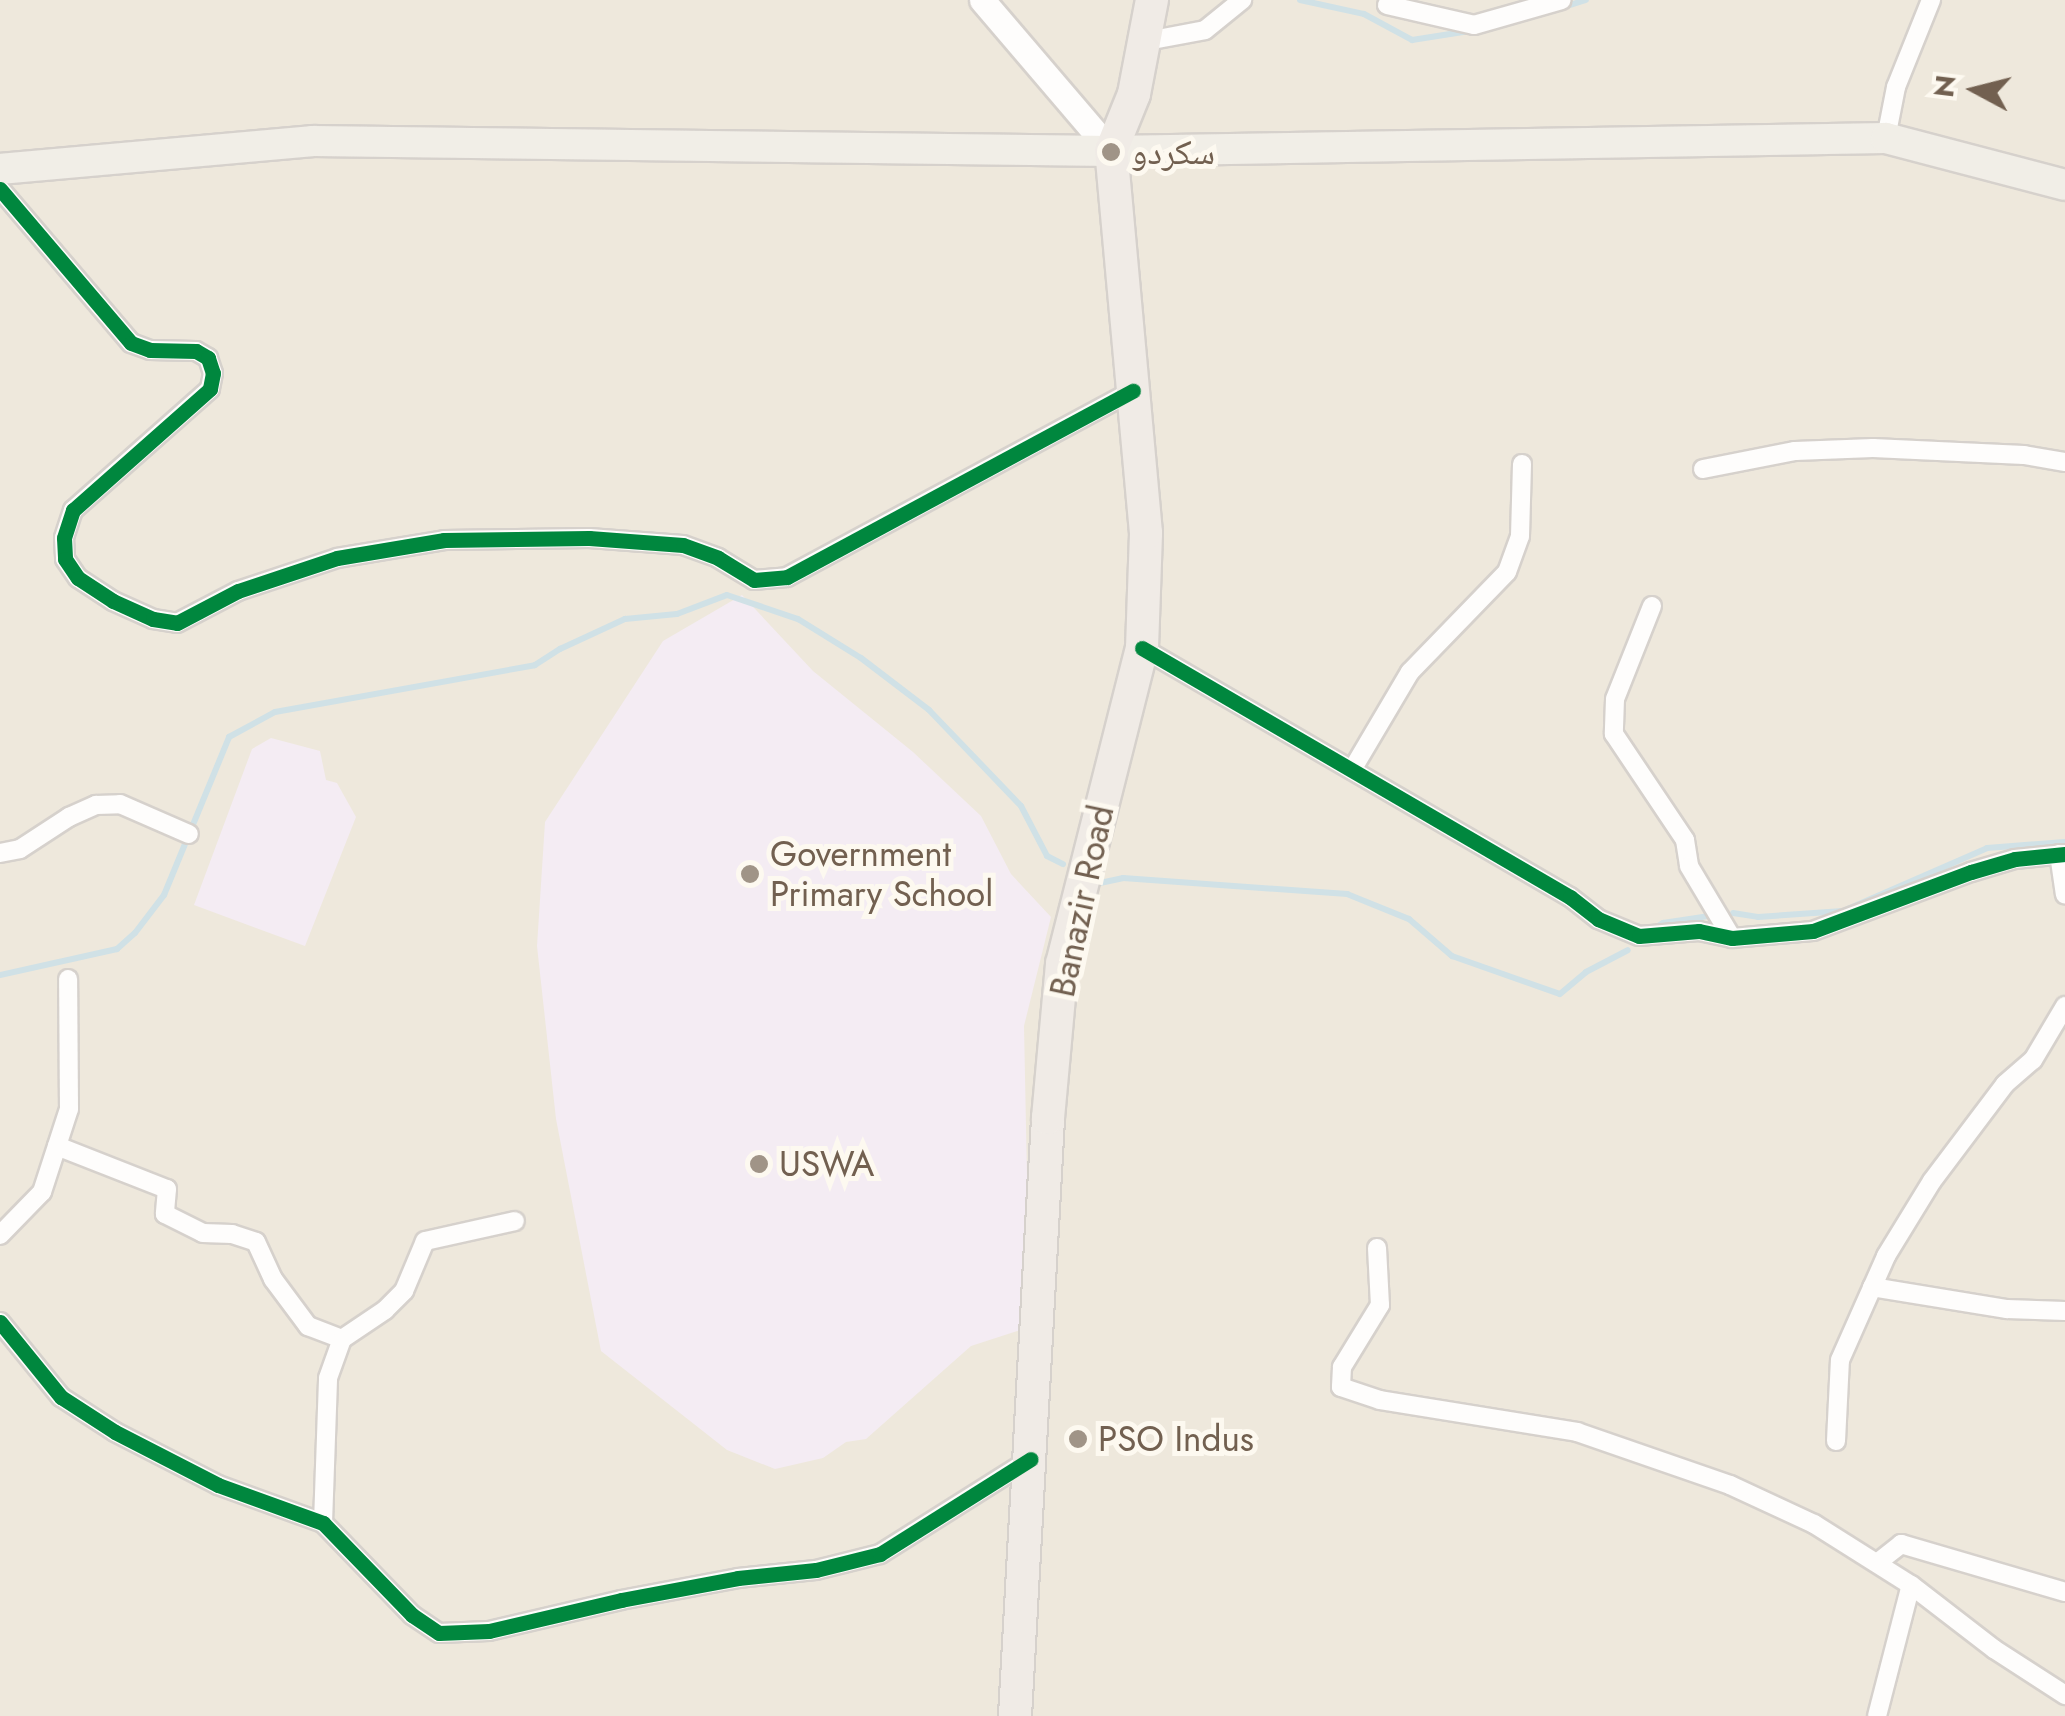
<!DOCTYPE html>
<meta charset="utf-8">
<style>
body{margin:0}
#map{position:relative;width:2065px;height:1716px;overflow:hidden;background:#f6f4ee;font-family:Jost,"Noto Naskh Arabic",sans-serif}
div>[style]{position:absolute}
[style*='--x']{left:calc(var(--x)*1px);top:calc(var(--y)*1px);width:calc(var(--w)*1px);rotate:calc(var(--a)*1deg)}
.residential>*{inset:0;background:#eee8dc;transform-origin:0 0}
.education>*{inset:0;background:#f4ecf3}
.stream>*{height:6px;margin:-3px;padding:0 3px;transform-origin:3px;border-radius:3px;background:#d0e1e6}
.roads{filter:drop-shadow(2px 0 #d6d1cc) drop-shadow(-2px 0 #d6d1cc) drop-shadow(0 2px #d6d1cc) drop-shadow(0 -2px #d6d1cc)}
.street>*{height:18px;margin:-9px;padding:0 9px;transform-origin:9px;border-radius:9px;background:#fefdfc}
.secondary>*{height:25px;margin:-12.5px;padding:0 12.5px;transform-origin:12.5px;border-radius:12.5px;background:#fefdfc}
.primary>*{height:30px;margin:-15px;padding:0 15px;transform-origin:15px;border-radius:15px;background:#f1eee7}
.highway>*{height:32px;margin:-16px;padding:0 16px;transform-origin:16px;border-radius:16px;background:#f0ebe6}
.cycleway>*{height:15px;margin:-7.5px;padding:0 7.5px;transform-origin:7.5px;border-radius:7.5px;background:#00873e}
.dots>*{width:28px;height:28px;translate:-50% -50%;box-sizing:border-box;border:5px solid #fdf9f0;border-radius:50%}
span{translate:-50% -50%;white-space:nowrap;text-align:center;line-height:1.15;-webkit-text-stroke:10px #fdf9f0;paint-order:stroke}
.poi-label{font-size:35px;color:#726050}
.left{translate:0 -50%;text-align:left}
.street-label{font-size:35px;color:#726050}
.north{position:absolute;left:1925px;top:40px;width:100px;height:100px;-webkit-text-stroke:8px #fdf9f0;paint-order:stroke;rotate:277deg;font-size:28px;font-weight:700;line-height:40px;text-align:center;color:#726050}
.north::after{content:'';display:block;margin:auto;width:35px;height:45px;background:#726050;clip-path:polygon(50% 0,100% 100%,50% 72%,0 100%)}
</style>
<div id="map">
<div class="residential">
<div style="left:0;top:0;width:2065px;height:1716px"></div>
</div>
<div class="education">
<div style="clip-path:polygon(742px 595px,813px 671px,913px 752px,981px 816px,1011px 874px,1051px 917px,1024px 1026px,1030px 1327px,971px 1346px,866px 1439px,846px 1442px,823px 1458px,775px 1469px,727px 1450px,601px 1351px,556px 1119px,537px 946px,545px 822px,663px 641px)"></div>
<div style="clip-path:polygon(271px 738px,320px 751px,326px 780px,337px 783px,356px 817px,305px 946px,194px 905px,252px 749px)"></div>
</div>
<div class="stream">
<div style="--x:1300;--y:0;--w:66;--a:12.3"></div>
<div style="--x:1364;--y:14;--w:55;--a:28.4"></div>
<div style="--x:1412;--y:40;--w:58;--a:-9"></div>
<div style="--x:1564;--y:7;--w:23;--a:-18"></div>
<div style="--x:1100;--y:883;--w:24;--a:-12"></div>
<div style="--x:1123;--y:878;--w:225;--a:4.1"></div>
<div style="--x:1347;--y:894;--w:67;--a:22"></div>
<div style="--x:1409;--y:919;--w:57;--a:40.7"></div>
<div style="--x:1452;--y:956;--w:114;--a:19.4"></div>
<div style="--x:1560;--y:994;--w:34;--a:-40"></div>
<div style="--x:1586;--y:972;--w:47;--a:-27.6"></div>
<div style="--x:1733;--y:913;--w:25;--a:9"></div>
<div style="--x:1758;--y:917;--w:85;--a:-4"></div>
<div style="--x:1843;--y:911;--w:157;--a:-23.6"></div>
<div style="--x:1987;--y:848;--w:78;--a:-4.4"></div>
<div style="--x:1653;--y:929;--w:12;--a:-31"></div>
<div style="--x:1663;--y:923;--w:47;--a:-8.7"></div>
<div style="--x:0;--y:975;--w:120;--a:-12.5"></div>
<div style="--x:117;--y:949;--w:24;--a:-42"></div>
<div style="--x:135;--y:933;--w:48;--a:-52.7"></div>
<div style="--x:164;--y:895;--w:171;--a:-67.6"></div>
<div style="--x:229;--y:737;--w:52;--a:-28.5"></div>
<div style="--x:275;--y:712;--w:264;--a:-10.2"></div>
<div style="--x:535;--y:665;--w:30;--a:-33"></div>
<div style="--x:560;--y:649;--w:72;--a:-24.8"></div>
<div style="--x:625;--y:619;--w:52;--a:-5.5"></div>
<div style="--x:677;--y:614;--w:53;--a:-20.8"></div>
<div style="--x:727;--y:595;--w:75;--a:18.7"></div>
<div style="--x:798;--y:619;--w:74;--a:31.8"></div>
<div style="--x:861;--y:658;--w:86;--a:37.4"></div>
<div style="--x:929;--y:710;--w:133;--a:46.2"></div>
<div style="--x:1021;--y:806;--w:56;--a:62.5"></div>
<div style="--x:1047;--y:856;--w:18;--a:27"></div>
</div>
<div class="roads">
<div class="street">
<div style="--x:1387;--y:5;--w:89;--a:12.9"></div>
<div style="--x:1474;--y:25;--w:91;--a:-15.9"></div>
<div style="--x:1147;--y:41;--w:59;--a:-10.7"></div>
<div style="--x:1205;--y:30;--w:48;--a:-39"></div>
<div style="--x:1886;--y:138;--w:52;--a:-78.9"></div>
<div style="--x:1896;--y:87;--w:94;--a:-68.1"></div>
<div style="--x:0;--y:189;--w:202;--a:49.6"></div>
<div style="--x:131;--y:343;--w:20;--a:20"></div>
<div style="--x:150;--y:350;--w:46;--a:1.2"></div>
<div style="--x:196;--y:351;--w:14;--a:30"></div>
<div style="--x:208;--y:358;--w:16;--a:72"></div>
<div style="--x:213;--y:373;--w:16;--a:101"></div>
<div style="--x:210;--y:389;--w:183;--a:138.5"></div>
<div style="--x:73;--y:510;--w:29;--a:108"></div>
<div style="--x:64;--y:538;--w:21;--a:87"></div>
<div style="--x:65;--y:559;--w:23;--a:56"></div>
<div style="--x:78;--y:578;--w:42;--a:33.3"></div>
<div style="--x:113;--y:601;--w:44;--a:24.2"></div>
<div style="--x:153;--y:619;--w:24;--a:9"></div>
<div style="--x:177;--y:623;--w:69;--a:-27.7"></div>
<div style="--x:238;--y:591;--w:104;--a:-18.4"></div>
<div style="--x:337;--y:558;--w:109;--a:-9.5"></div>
<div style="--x:444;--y:540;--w:145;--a:-0.8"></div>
<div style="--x:589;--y:538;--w:94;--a:4.3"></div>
<div style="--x:683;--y:545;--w:37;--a:20"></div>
<div style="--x:718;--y:558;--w:42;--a:31.4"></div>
<div style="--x:754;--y:580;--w:33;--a:-5"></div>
<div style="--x:787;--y:577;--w:393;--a:-28.3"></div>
<div style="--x:1703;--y:469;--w:94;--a:-11.1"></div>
<div style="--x:1795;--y:451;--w:78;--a:-2.2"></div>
<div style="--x:1873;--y:448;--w:151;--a:2.7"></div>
<div style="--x:2024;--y:455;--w:42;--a:9.7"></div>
<div style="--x:1652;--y:606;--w:100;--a:111.7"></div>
<div style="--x:1615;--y:699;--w:35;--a:92"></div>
<div style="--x:1614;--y:734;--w:128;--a:56.2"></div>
<div style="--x:1685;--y:840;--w:26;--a:81"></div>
<div style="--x:1689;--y:866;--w:84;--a:59.2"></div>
<div style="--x:1142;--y:648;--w:495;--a:30.2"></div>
<div style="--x:1570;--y:897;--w:36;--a:38"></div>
<div style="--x:1598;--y:919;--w:44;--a:22.5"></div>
<div style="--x:1639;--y:936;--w:60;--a:-4.8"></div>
<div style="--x:1699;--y:931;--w:34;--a:12"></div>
<div style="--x:1732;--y:938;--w:81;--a:-4.9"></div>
<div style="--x:1813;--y:931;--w:169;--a:-20.5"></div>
<div style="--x:1971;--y:872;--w:46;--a:-16.5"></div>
<div style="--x:2015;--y:859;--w:50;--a:-5.7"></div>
<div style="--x:1352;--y:770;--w:114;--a:-59.4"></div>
<div style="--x:1410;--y:672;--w:139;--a:-45.9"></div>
<div style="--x:1507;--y:572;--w:38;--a:-70"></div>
<div style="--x:1520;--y:536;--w:72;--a:-88.4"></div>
<div style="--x:0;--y:853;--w:20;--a:-11"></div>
<div style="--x:20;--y:849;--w:59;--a:-33.1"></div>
<div style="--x:69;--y:817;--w:30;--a:-24"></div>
<div style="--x:96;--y:805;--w:24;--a:-2"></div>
<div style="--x:120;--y:804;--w:75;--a:23.5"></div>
<div style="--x:2059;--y:854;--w:41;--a:81.7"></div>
<div style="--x:57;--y:1146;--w:118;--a:21.4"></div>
<div style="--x:167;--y:1189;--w:25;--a:95"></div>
<div style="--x:165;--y:1214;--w:42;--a:26.6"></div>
<div style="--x:203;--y:1233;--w:29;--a:2"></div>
<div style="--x:232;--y:1234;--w:25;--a:18"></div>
<div style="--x:256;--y:1242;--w:41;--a:65.3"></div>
<div style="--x:273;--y:1279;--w:59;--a:53.3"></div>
<div style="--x:308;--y:1326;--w:36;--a:21"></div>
<div style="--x:0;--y:1235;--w:60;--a:-45.7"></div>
<div style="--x:42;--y:1192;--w:87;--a:-72"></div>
<div style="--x:69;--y:1109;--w:130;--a:-90.4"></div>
<div style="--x:1377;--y:1248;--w:57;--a:87"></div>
<div style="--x:1380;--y:1305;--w:73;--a:121.5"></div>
<div style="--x:1342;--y:1367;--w:20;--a:93"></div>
<div style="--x:1341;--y:1387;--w:41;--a:18.4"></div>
<div style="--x:1380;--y:1400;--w:200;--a:9.2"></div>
<div style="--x:1577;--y:1432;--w:162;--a:19.1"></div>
<div style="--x:1730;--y:1485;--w:93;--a:24.9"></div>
<div style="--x:1814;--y:1524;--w:115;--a:32.2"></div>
<div style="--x:1911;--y:1585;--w:105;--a:37.6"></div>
<div style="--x:1994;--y:1649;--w:85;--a:32.9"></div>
<div style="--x:1872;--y:1287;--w:137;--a:9.3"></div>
<div style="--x:2007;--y:1309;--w:58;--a:2"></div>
<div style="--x:0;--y:1322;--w:97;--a:50.9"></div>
<div style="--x:61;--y:1397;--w:64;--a:32.9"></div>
<div style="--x:115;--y:1432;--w:116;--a:27.2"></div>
<div style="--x:218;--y:1485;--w:112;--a:19.9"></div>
<div style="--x:323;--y:1523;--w:128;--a:45.9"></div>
<div style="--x:412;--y:1615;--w:32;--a:34"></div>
<div style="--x:439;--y:1633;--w:50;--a:-2.3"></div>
<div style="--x:489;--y:1631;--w:136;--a:-13.2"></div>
<div style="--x:621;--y:1600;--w:119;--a:-10.6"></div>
<div style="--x:738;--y:1578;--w:78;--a:-5.9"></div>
<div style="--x:816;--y:1570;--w:66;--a:-14"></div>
<div style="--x:880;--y:1554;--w:176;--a:-32.2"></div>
<div style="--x:1836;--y:1441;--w:81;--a:-87.2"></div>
<div style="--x:1840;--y:1360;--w:114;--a:-66.1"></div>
<div style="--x:1886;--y:1256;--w:88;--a:-58.5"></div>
<div style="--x:1932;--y:1181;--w:121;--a:-53"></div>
<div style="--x:2005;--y:1084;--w:37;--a:-41"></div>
<div style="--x:2033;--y:1060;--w:63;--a:-59.3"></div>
<div style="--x:323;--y:1523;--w:145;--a:-88"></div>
<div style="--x:328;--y:1378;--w:41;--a:-70.3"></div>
<div style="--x:342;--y:1339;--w:52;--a:-34"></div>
<div style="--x:385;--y:1310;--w:27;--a:-45"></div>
<div style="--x:404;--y:1291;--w:54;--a:-67.2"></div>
<div style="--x:425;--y:1241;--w:92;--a:-12.5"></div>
<div style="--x:1877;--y:1563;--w:31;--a:-38"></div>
<div style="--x:1901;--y:1544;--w:171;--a:16.3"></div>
<div style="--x:1877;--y:1716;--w:135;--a:-75.5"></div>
</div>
<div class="secondary">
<div style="--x:982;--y:0;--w:199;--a:49.5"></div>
</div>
<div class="primary">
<div style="--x:0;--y:169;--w:314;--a:-5.1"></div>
<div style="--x:313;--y:141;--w:798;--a:0.72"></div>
<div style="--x:1111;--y:151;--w:775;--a:-0.96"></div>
<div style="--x:1886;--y:138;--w:185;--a:14.7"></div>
</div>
<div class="highway">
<div style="--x:1015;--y:1716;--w:599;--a:-86.84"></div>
<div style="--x:1048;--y:1118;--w:155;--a:-84.8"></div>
<div style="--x:1062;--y:964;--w:326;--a:-75.8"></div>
<div style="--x:1142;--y:648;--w:115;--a:-88"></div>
<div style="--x:1146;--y:533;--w:384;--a:-95.2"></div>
<div style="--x:1111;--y:151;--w:61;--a:-68"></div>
<div style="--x:1134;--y:94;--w:96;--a:-79.2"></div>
</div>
</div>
<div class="cycleway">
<div style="--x:0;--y:189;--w:202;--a:49.6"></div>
<div style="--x:131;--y:343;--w:20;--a:20"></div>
<div style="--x:150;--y:350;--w:46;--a:1.2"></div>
<div style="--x:196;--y:351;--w:14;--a:30"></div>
<div style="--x:208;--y:358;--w:16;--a:72"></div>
<div style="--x:213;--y:373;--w:16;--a:101"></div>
<div style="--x:210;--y:389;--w:183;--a:138.5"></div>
<div style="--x:73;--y:510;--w:29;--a:108"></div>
<div style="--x:64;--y:538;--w:21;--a:87"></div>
<div style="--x:65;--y:559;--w:23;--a:56"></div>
<div style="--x:78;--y:578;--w:42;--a:33.3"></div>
<div style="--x:113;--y:601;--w:44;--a:24.2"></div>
<div style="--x:153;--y:619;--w:24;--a:9"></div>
<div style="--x:177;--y:623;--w:69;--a:-27.7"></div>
<div style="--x:238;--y:591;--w:104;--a:-18.4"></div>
<div style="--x:337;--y:558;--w:109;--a:-9.5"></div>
<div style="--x:444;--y:540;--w:145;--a:-0.8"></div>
<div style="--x:589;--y:538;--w:94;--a:4.3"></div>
<div style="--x:683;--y:545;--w:37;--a:20"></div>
<div style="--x:718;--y:558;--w:42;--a:31.4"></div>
<div style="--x:754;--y:580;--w:33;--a:-5"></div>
<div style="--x:787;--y:577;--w:393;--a:-28.3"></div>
<div style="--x:1142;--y:648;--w:495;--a:30.2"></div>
<div style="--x:1570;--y:897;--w:36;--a:38"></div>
<div style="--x:1598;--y:919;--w:44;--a:22.5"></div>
<div style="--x:1639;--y:936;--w:60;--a:-4.8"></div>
<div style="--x:1699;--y:931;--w:34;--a:12"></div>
<div style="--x:1732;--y:938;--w:81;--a:-4.9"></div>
<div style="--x:1813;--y:931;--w:169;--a:-20.5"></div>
<div style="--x:1971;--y:872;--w:46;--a:-16.5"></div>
<div style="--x:2015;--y:859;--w:50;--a:-5.7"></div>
<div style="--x:0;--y:1322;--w:97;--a:50.9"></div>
<div style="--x:61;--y:1397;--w:64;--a:32.9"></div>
<div style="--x:115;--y:1432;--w:116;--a:27.2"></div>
<div style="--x:218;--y:1485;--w:112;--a:19.9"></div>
<div style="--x:323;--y:1523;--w:128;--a:45.9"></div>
<div style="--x:412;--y:1615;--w:32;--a:34"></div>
<div style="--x:439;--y:1633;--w:50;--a:-2.3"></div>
<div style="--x:489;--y:1631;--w:136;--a:-13.2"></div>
<div style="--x:621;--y:1600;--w:119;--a:-10.6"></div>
<div style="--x:738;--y:1578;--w:78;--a:-5.9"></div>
<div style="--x:816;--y:1570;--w:66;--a:-14"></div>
<div style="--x:880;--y:1554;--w:178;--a:-32.2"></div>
</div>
<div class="dots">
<div style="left:1111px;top:152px;background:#a09487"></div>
<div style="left:750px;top:874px;background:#a09487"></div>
<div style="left:759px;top:1164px;background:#a09487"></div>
<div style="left:1078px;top:1439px;background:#a09487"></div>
</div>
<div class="poi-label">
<span class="left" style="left:1131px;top:152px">سکردو</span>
<span class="left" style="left:770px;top:874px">Government<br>Primary School</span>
<span class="left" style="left:779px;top:1164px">USWA</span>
<span class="left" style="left:1098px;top:1439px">PSO Indus</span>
</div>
<div class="street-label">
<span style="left:1082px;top:901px;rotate:-78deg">Banazir Road</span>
</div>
<div class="north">N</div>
</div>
